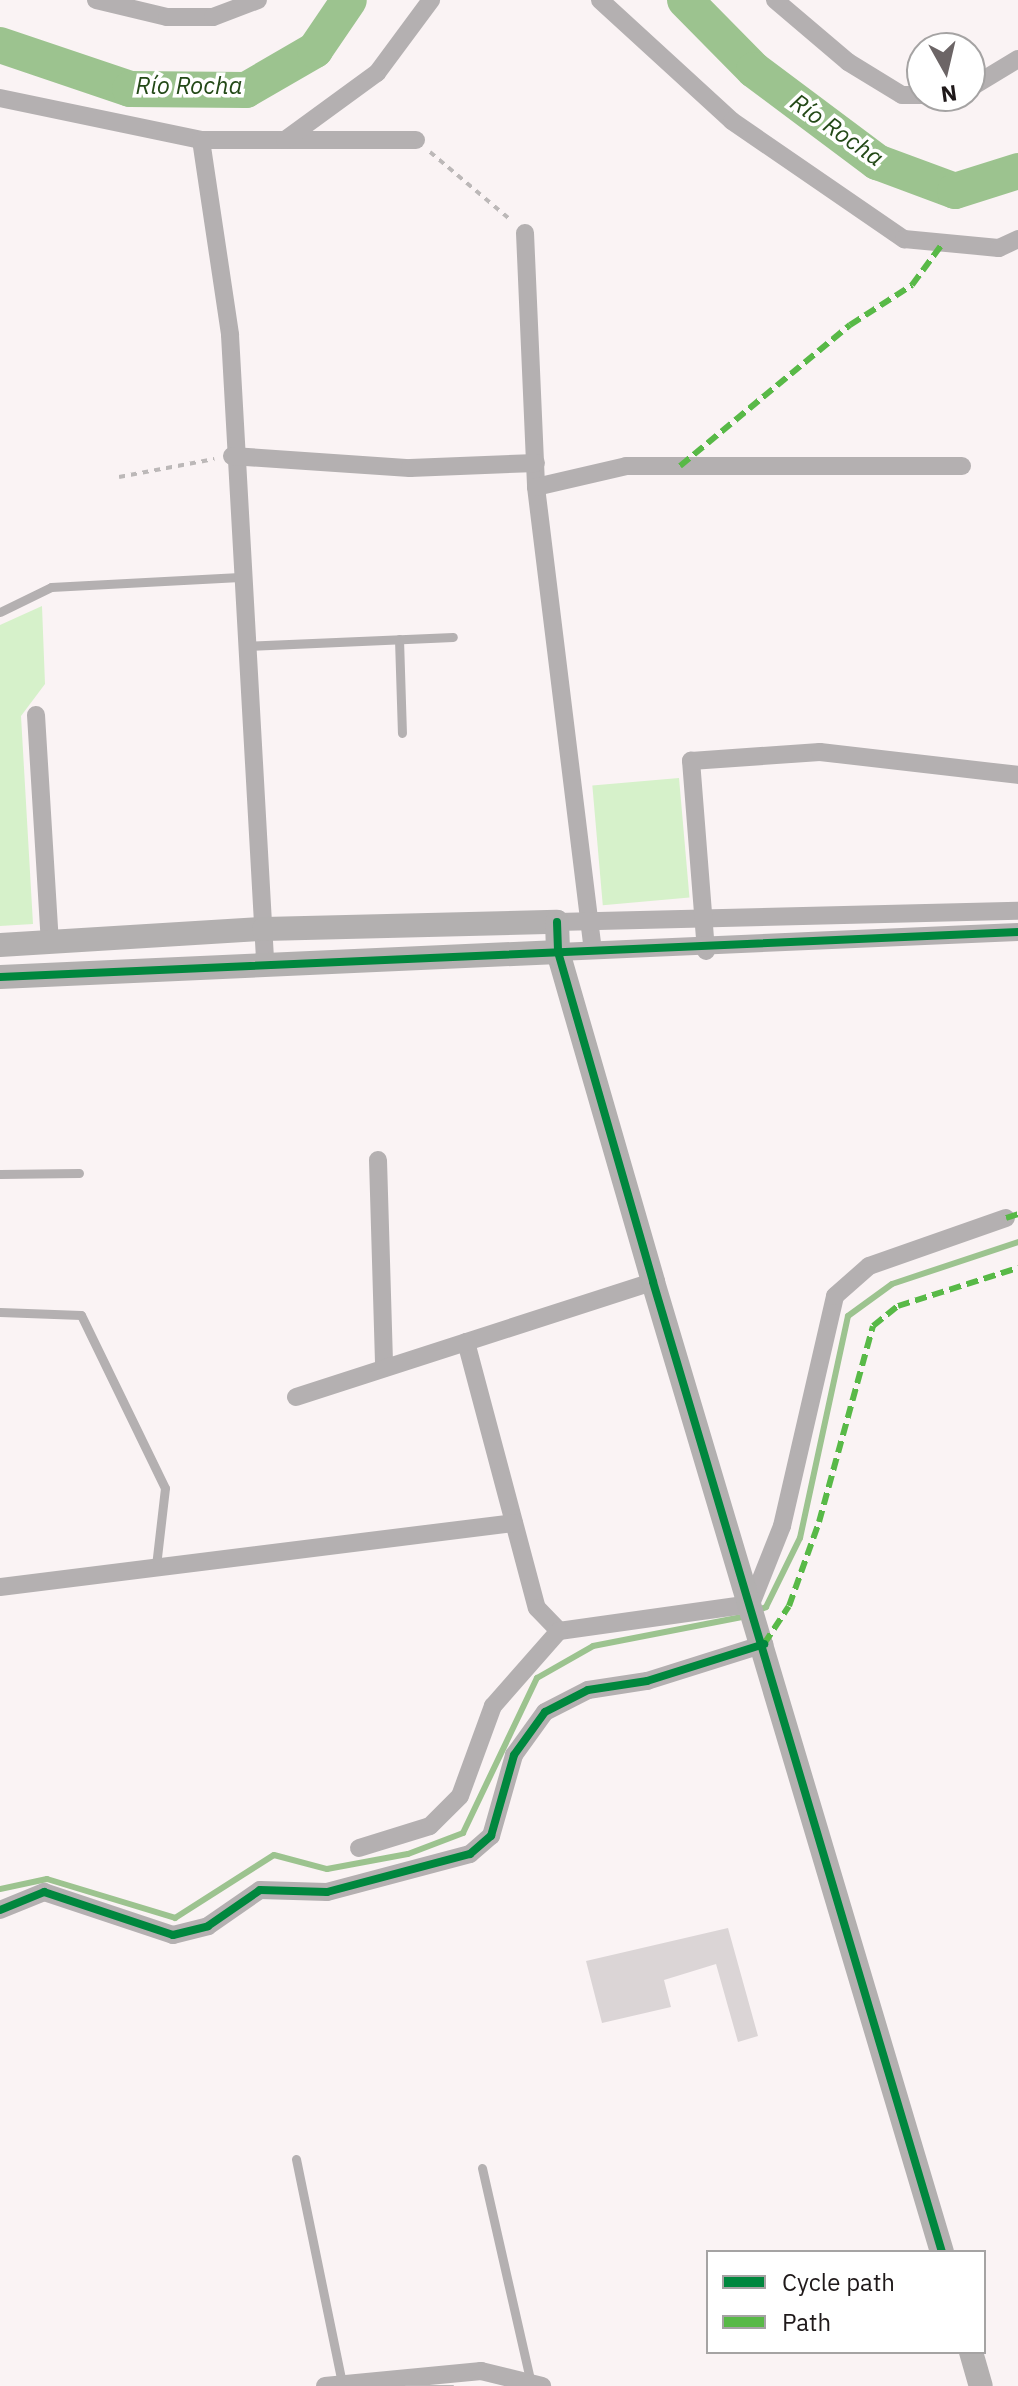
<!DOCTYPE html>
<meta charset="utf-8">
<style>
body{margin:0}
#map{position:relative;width:1018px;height:2386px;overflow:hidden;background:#faf3f4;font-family:"IBM Plex Sans",sans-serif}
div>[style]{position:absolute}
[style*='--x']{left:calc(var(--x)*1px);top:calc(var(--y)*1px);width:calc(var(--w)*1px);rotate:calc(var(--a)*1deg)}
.green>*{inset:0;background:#d6f1ca;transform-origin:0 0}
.stream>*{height:6px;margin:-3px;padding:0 3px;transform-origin:3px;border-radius:3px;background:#9cc38f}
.river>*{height:36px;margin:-18px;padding:0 18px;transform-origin:18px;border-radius:18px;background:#9cc38f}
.building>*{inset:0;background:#dbd5d6}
.path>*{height:4px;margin-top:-2px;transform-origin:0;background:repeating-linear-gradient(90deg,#bcb8b8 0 6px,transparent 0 12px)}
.lane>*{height:9px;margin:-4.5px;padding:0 4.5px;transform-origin:4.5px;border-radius:4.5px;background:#b4b0b1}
.street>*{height:18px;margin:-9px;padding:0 9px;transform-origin:9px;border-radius:9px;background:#b4b0b1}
.secondary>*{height:24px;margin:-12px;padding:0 12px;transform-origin:12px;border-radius:12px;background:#b3b0b0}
.tram>*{height:2px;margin:-1px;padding:0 1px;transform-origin:1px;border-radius:1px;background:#bab7b8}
.quiet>*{height:6px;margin-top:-3px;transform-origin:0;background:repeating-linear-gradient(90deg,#58b947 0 12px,transparent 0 18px)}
.cycleway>*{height:8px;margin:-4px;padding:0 4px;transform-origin:4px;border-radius:4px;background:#00873e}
span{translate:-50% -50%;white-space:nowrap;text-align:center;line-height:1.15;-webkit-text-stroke:7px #fff;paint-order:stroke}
.water-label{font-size:24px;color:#234917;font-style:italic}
.legend{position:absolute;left:706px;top:2250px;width:280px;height:104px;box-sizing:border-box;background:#fff;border:2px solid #a5a3a3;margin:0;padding:10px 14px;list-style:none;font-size:24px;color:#1f191a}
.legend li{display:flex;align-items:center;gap:16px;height:40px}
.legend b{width:40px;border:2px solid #a5a3a3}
.north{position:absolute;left:906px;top:32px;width:80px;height:80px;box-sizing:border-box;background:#fff;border:2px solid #a5a3a3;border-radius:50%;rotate:172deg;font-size:22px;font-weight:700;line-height:32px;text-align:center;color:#1f191a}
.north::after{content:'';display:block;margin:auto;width:28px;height:36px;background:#6c6566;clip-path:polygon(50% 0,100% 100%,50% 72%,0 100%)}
</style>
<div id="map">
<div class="green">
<div style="clip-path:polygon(42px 606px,45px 684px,21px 716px,33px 924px,0 926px,0 625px)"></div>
<div style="left:679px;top:778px;width:120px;height:87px;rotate:85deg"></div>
</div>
<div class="stream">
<div style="--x:757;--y:1611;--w:10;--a:-24"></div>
<div style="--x:766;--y:1607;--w:77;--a:-63.8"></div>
<div style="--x:800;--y:1538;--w:227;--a:-77.8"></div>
<div style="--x:848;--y:1316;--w:54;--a:-36"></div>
<div style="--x:892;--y:1284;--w:133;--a:-18.4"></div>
<div style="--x:0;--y:1889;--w:48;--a:-12"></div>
<div style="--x:47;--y:1879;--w:134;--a:16.9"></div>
<div style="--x:175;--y:1918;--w:117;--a:-32.5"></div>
<div style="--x:274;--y:1855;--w:55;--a:14.8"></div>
<div style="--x:327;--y:1869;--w:82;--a:-10.5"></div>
<div style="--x:408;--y:1854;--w:59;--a:-20.9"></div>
<div style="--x:463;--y:1833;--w:172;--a:-64.5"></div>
<div style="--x:537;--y:1678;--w:64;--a:-29.7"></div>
<div style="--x:593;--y:1646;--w:157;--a:-11"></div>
</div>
<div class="river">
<div style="--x:685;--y:0;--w:98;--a:45.4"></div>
<div style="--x:754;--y:70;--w:154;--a:36.8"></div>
<div style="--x:877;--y:162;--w:83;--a:20.4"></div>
<div style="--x:955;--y:191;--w:66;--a:-17.6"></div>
<div style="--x:0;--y:45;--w:137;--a:18.7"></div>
<div style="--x:130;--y:89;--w:116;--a:0.5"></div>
<div style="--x:246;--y:90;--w:80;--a:-30.1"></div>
<div style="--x:315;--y:50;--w:60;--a:-55.8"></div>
</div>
<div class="building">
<div style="clip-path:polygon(728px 1928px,758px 2036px,738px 2042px,716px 1964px,664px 1980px,671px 2007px,602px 2023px,586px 1961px)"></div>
</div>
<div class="path">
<div style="--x:430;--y:152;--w:107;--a:40.1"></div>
<div style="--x:119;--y:477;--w:97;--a:-10.7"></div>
</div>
<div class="lane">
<div style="--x:0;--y:612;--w:57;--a:-26.1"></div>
<div style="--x:51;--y:587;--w:189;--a:-3"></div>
<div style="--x:399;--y:639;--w:94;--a:88.2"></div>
<div style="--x:245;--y:646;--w:208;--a:-2.5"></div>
<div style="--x:0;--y:1174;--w:79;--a:-0.7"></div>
<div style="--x:0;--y:1312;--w:81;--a:2.1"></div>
<div style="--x:81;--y:1315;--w:192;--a:64.1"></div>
<div style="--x:165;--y:1488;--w:79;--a:96.6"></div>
<div style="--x:296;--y:2159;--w:230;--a:78.4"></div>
<div style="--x:482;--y:2168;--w:217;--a:77.2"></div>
</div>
<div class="street">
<div style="--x:96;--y:0;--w:73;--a:13.5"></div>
<div style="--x:167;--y:17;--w:46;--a:0"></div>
<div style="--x:213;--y:17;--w:48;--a:-20.7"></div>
<div style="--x:600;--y:0;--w:179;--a:42.5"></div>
<div style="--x:732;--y:121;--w:209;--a:34.5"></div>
<div style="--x:904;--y:239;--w:95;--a:5.4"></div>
<div style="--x:999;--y:248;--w:21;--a:-25"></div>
<div style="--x:775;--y:0;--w:96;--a:40.3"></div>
<div style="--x:848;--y:62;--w:63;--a:31.4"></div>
<div style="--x:902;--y:95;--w:20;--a:0"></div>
<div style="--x:970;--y:88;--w:56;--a:-31.1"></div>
<div style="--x:0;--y:98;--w:205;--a:11.8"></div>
<div style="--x:201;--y:140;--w:215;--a:0"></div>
<div style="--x:201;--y:140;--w:197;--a:81.5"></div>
<div style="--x:230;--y:335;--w:626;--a:86.79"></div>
<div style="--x:285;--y:140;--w:114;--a:-36.1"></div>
<div style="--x:377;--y:73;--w:91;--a:-53.5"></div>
<div style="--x:525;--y:233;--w:254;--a:87.5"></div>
<div style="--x:536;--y:487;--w:465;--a:83"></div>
<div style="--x:232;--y:456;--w:178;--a:3.9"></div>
<div style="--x:410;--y:468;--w:126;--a:-2.3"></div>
<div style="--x:536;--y:487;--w:92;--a:-13.1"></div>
<div style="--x:626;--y:466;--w:336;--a:0"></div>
<div style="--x:36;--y:715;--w:227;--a:86.5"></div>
<div style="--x:557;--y:922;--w:461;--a:-1.4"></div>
<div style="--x:706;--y:951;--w:191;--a:-94.5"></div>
<div style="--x:691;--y:761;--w:129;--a:-4"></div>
<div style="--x:820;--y:752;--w:199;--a:6.6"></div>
<div style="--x:558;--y:952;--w:460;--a:-2.5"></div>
<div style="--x:378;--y:1160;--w:208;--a:88.3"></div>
<div style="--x:466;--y:1342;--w:275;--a:75.1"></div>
<div style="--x:537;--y:1608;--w:32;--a:46"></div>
<div style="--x:559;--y:1631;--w:194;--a:-8"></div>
<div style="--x:751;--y:1604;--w:84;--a:-68.3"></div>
<div style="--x:782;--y:1526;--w:236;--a:-77"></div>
<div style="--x:835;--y:1296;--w:45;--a:-41.4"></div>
<div style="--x:869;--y:1266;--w:145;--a:-19.3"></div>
<div style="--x:296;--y:1397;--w:375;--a:-17.9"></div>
<div style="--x:0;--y:1587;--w:518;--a:-7.1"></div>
<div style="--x:359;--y:1848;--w:74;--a:-17.2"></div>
<div style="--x:430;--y:1826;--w:42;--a:-45"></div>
<div style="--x:460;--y:1796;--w:96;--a:-69.9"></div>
<div style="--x:493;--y:1706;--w:100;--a:-48.7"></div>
<div style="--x:0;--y:1910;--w:48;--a:-22.2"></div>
<div style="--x:44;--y:1892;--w:136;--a:18.4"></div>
<div style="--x:173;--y:1935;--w:36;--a:-14"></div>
<div style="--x:208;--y:1926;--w:63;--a:-34.7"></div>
<div style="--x:260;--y:1890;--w:67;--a:1.7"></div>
<div style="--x:327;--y:1892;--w:148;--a:-14.9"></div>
<div style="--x:470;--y:1854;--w:28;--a:-41"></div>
<div style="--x:491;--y:1836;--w:84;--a:-74.1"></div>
<div style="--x:514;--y:1755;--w:53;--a:-54.2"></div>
<div style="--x:545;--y:1712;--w:48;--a:-27.1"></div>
<div style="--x:588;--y:1690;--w:60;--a:-8.7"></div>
<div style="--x:647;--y:1681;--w:123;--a:-17.5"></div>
<div style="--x:325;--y:2386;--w:157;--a:-5.5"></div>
<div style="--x:481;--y:2371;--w:63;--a:13.8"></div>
</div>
<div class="secondary">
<div style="--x:0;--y:945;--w:264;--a:-3.5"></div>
<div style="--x:264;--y:929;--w:293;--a:-1.4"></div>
<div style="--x:557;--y:922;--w:30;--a:88"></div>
<div style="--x:558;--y:952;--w:343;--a:73.9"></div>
<div style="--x:653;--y:1282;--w:1012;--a:73.41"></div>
<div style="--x:0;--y:977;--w:559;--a:-2.57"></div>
<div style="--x:971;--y:2352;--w:35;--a:74"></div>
</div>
<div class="tram">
<div style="--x:406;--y:2386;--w:47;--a:0"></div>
</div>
<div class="quiet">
<div style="--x:680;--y:466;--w:221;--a:-39.7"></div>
<div style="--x:850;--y:325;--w:74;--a:-32.8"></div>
<div style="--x:912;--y:285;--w:52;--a:-53.6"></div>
<div style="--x:1006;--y:1218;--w:13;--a:-18"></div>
<div style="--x:764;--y:1644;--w:45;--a:-56.7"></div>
<div style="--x:789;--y:1606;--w:89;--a:-70.3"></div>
<div style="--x:819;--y:1522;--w:203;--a:-74.6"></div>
<div style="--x:873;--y:1326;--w:32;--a:-39"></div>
<div style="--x:898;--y:1306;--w:126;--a:-17.6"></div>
</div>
<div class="cycleway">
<div style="--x:557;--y:922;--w:30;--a:88"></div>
<div style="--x:558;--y:952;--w:343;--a:73.9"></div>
<div style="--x:653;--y:1282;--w:1012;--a:73.41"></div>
<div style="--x:0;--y:977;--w:1019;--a:-2.53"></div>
<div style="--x:0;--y:1910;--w:48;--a:-22.2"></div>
<div style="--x:44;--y:1892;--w:136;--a:18.4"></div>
<div style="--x:173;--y:1935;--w:36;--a:-14"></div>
<div style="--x:208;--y:1926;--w:63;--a:-34.7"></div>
<div style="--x:260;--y:1890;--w:67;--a:1.7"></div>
<div style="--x:327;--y:1892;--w:148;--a:-14.9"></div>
<div style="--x:470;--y:1854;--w:28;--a:-41"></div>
<div style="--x:491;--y:1836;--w:84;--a:-74.1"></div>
<div style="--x:514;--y:1755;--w:53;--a:-54.2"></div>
<div style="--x:545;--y:1712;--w:48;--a:-27.1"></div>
<div style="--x:588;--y:1690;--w:60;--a:-8.7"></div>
<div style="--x:647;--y:1681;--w:123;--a:-17.5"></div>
</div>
<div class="water-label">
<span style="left:189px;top:86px">Río Rocha</span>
<span style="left:837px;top:130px;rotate:35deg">Río Rocha</span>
</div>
<ul class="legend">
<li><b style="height:10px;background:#00873e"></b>Cycle path</li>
<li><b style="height:10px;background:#58b947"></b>Path</li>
</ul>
<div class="north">N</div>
</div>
